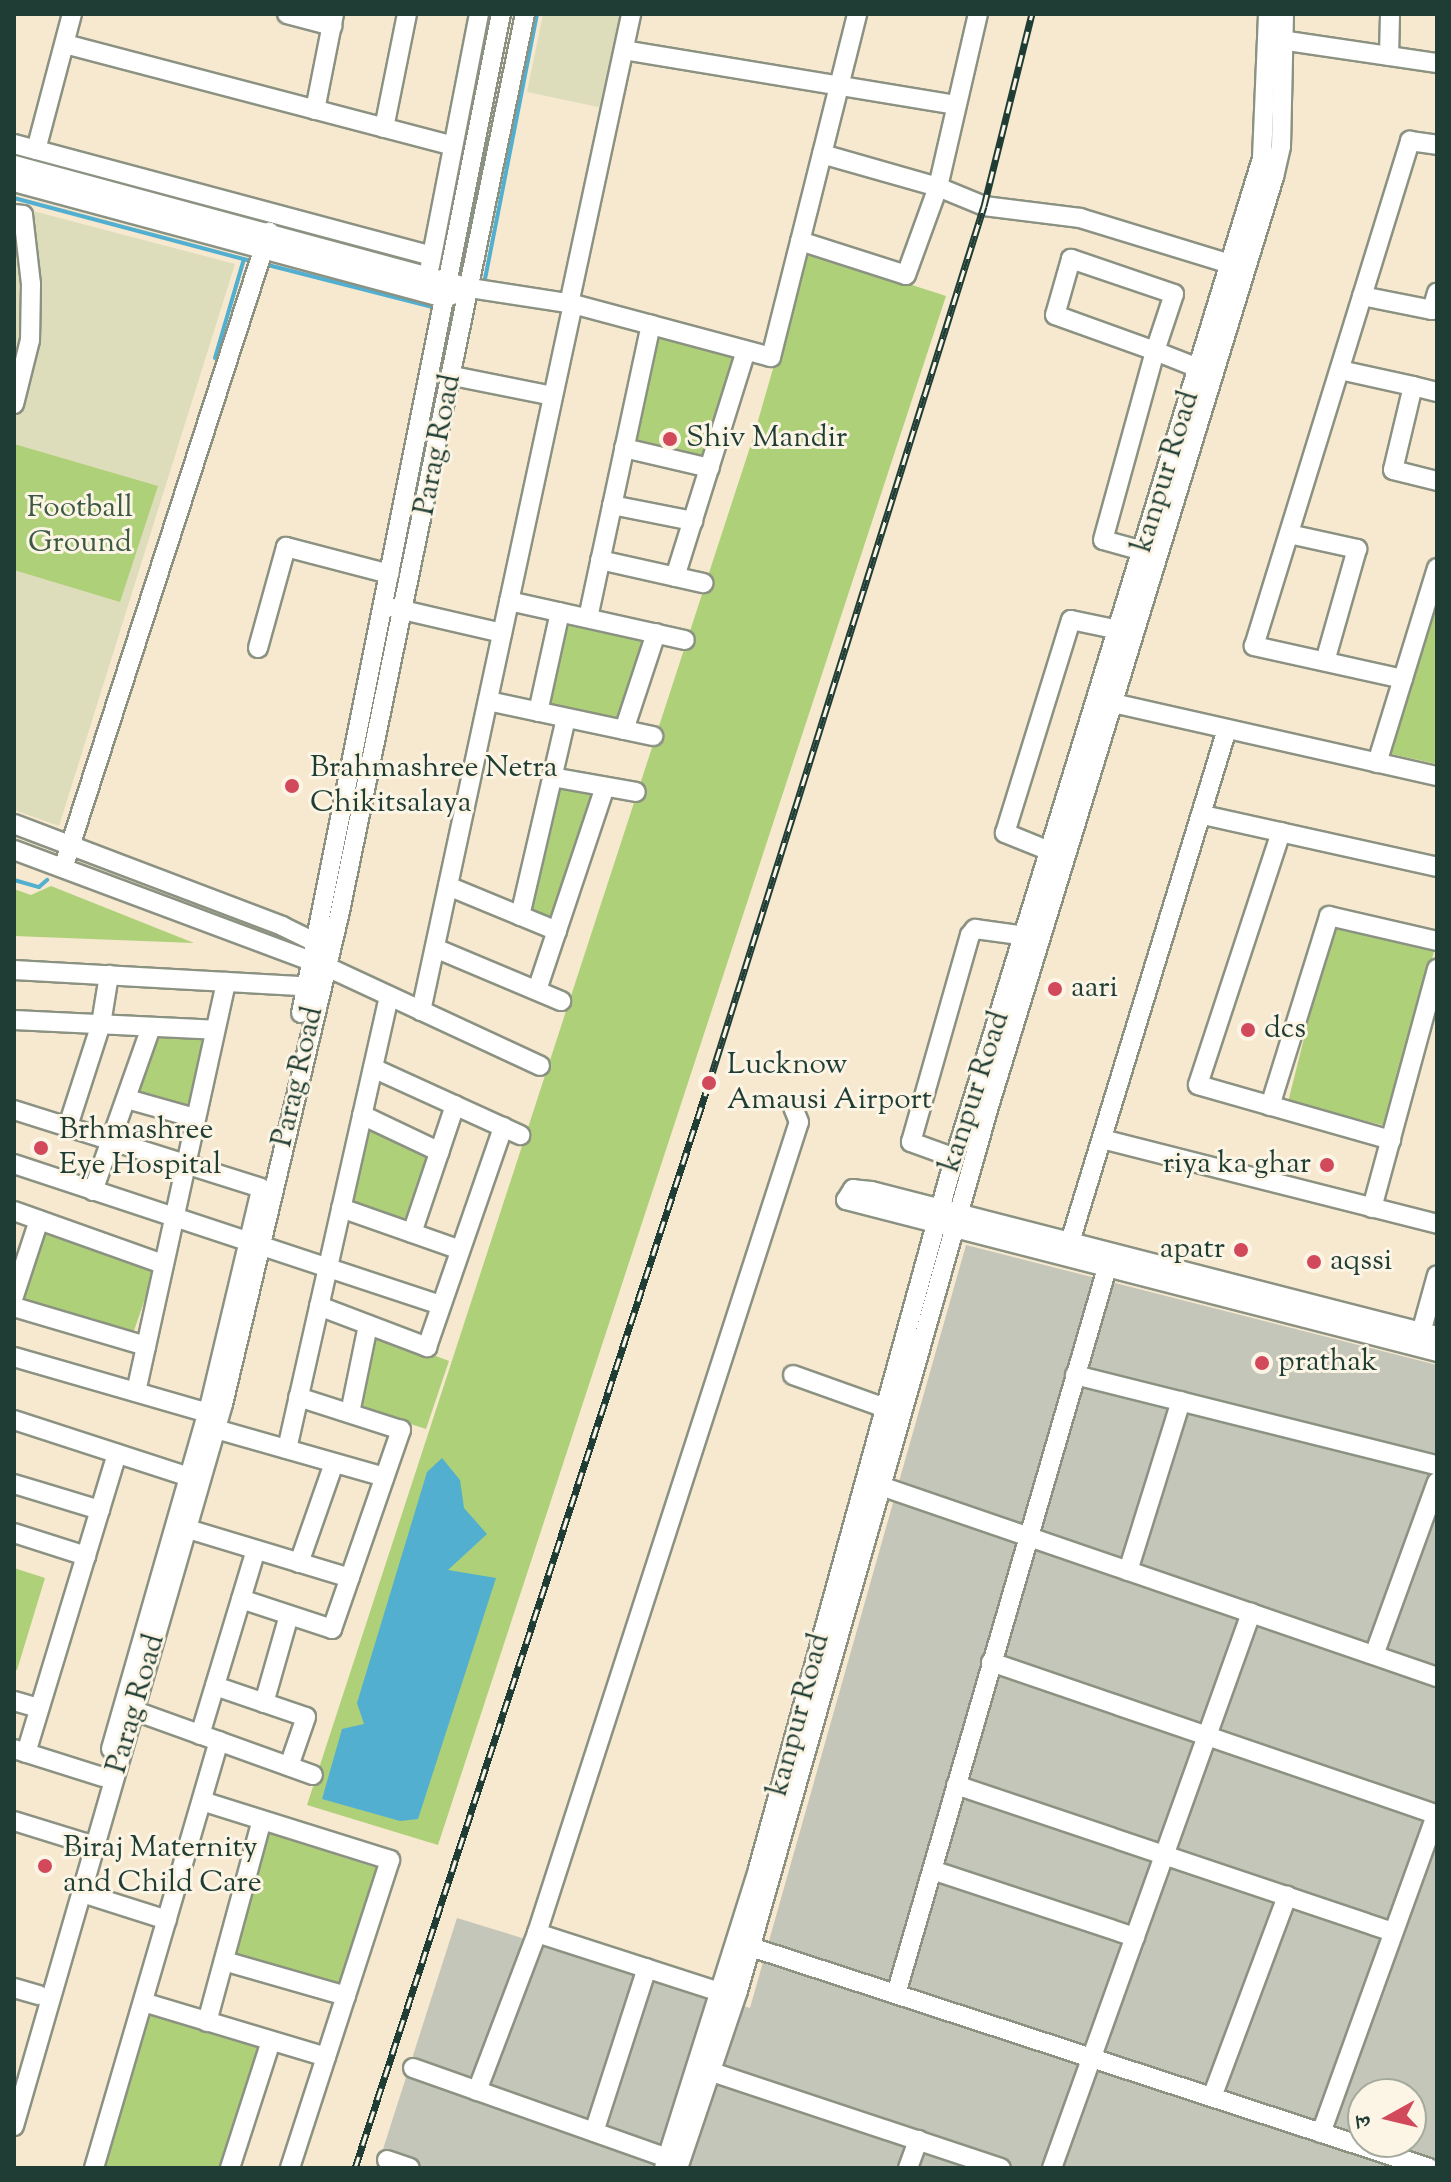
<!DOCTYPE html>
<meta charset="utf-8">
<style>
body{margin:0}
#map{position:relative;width:1451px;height:2182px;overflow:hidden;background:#f7e8d0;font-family:"Sorts Mill Goudy","Noto Serif Devanagari",serif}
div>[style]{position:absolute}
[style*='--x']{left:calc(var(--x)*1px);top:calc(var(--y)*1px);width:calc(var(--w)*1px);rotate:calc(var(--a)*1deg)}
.built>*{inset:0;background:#deddbb}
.industrial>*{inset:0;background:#c3c6b9}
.green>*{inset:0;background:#aed079;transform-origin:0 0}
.water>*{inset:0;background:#52afd0}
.stream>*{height:4px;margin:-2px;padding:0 2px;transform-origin:2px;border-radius:2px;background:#52afd0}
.roads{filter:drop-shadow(2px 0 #8b9282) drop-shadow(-2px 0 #8b9282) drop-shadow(0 2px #8b9282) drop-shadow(0 -2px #8b9282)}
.minor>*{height:18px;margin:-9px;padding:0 9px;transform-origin:9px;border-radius:9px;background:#fff}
.rail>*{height:7px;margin-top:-3.5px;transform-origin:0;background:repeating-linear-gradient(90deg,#fcf5e5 0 12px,#1f3d34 0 24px);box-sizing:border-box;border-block:2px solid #1f3d34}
.dots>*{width:22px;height:22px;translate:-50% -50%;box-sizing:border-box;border:4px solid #fcf5e5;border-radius:50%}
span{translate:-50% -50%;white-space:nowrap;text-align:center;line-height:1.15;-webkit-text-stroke:6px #fcf5e5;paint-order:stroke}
.poi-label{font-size:30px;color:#1f3d34}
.left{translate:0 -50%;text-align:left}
.right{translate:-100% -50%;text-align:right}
.street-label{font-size:30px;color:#1f3d34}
.park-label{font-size:30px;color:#3c5a42}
.frame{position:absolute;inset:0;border:16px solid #1f3d34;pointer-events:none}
.north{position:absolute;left:1347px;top:2078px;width:80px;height:80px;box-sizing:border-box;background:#fcf5e5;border:2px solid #a4ab9e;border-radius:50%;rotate:262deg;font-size:22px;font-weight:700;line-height:32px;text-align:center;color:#1f3d34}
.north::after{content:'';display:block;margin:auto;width:28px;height:36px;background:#d1495b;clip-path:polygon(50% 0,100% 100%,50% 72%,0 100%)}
</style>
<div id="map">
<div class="built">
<div style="clip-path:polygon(543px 14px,624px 14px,603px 108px,527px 92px)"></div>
<div style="clip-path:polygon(14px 206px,235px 264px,59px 826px,14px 810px)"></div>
</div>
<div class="industrial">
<div style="clip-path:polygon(evenodd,966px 1245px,1437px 1365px,1437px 2168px,377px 2168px,457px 1918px,750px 2008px,966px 1245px,1363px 2094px,1411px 2094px,1411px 2142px,1363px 2142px,1363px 2094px)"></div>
</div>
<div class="green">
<div style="clip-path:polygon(807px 251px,946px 296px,438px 1845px,307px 1805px,753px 438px)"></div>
<div style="left:653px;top:336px;width:88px;height:110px;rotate:15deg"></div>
<div style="clip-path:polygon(14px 444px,158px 486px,120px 602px,14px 570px)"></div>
<div style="clip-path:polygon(1437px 597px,1437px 764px,1391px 754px)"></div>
<div style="left:565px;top:619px;width:84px;height:87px;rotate:12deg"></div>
<div style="clip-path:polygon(556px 785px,595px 793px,552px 923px,527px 913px)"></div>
<div style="clip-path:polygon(51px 886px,194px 943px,14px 936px,14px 889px,31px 895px)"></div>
<div style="left:1332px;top:926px;width:105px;height:181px;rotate:14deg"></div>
<div style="clip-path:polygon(155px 1033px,207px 1035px,189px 1109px,135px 1091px)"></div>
<div style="clip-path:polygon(368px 1123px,433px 1154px,408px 1223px,349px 1204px)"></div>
<div style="left:46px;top:1230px;width:116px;height:77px;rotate:19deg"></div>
<div style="clip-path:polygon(372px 1332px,449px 1361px,426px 1429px,358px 1407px)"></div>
<div style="clip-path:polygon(14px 1568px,45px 1578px,17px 1670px,14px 1670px)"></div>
<div style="left:269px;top:1833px;width:116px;height:127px;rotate:18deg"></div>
<div style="clip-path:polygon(150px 2014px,260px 2047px,224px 2168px,103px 2168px)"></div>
</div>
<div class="water">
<div style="clip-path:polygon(442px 1458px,460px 1480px,464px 1508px,487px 1534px,448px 1570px,496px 1578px,418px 1819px,400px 1821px,322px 1799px,342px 1729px,364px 1724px,357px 1703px,427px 1472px)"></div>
</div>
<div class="stream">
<div style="--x:14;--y:198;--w:249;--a:14.9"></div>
<div style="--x:264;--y:264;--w:174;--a:14.3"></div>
<div style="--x:485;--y:279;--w:270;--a:-78.9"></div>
<div style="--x:215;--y:358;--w:103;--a:-73.7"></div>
<div style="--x:14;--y:880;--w:26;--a:16"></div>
<div style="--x:39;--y:887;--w:11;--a:-41"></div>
</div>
<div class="roads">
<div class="minor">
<div style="--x:287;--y:14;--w:47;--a:14.9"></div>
<div style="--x:1274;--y:39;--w:165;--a:8.4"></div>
<div style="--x:65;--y:44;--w:401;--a:14.7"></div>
<div style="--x:624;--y:50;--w:336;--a:9.4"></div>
<div style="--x:1389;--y:56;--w:42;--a:-88.6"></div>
<div style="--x:315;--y:110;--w:98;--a:-78.8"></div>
<div style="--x:384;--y:128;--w:116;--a:-78.6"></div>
<div style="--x:14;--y:144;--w:432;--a:15"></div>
<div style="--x:36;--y:150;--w:141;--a:-75.2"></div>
<div style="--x:822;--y:154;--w:121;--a:15.9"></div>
<div style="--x:938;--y:187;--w:50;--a:22.4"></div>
<div style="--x:984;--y:206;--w:97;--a:7.1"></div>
<div style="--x:1080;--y:218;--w:157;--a:17"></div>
<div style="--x:14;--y:165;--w:472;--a:15.1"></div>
<div style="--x:470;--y:288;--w:104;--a:8.8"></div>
<div style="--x:573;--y:304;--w:205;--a:15"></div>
<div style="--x:771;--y:357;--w:354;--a:-75.9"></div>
<div style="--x:14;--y:182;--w:446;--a:15.1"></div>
<div style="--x:445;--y:298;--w:13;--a:-23"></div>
<div style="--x:14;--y:214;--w:9;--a:6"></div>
<div style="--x:23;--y:215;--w:69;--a:83.4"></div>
<div style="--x:31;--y:284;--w:56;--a:91"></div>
<div style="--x:30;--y:340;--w:66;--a:104"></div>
<div style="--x:800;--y:241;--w:111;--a:17.8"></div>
<div style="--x:906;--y:275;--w:94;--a:-70"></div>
<div style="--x:938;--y:187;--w:178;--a:-77"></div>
<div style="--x:430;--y:266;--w:257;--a:-79"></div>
<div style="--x:1362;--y:296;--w:71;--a:11.3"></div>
<div style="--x:1432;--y:310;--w:18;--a:-74"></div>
<div style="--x:569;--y:304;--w:297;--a:-77.9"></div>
<div style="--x:1340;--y:370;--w:75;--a:12.4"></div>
<div style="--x:453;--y:376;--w:102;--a:11.3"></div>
<div style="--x:1437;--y:392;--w:25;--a:-166"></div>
<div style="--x:1413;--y:386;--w:86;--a:103.4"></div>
<div style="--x:1393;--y:470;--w:45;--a:14"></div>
<div style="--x:624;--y:448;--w:88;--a:13.1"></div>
<div style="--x:612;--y:505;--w:83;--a:11.2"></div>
<div style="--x:1289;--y:534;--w:70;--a:12.4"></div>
<div style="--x:1357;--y:549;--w:116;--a:105.9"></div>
<div style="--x:1143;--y:551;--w:41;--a:-164.6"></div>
<div style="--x:1103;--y:540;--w:196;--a:-74.6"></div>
<div style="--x:1155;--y:351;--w:60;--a:-71.6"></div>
<div style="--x:1174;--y:294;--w:109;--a:-161.2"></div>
<div style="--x:1071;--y:259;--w:58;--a:105.9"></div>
<div style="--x:1055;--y:315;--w:106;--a:19.8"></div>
<div style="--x:1155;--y:351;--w:46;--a:21.6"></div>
<div style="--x:600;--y:560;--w:106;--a:12.6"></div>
<div style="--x:675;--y:577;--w:237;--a:-72.6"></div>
<div style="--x:509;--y:601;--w:180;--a:12.5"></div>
<div style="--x:394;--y:608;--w:111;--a:13"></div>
<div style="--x:588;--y:618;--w:300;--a:-77.9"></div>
<div style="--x:258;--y:648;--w:105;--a:-74.5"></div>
<div style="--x:286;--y:547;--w:107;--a:14.6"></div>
<div style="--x:1403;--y:679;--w:153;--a:-167.5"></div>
<div style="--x:1254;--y:646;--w:529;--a:-72.83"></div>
<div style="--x:1410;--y:141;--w:27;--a:8"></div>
<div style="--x:488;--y:701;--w:169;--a:12"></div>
<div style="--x:1104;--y:701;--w:341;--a:12.7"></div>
<div style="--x:538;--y:712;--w:102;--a:-77.6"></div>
<div style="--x:624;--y:730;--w:102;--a:-71.7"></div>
<div style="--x:1377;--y:763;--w:204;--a:-72.9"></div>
<div style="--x:552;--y:777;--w:85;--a:10.1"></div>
<div style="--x:1203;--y:815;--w:240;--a:12.5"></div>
<div style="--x:14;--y:824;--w:287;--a:20.8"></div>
<div style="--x:282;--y:926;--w:37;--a:26"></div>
<div style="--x:315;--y:942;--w:10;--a:66"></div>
<div style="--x:1281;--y:832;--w:266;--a:108.2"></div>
<div style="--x:1198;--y:1085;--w:201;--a:15.9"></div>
<div style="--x:14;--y:850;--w:332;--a:20.5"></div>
<div style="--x:325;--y:966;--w:237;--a:24.9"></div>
<div style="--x:1052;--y:852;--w:51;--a:-158"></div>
<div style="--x:1005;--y:833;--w:223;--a:-72.8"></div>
<div style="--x:1071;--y:620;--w:49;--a:11.8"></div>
<div style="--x:63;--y:868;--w:669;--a:-72.05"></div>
<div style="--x:448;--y:886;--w:118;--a:22.4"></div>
<div style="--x:520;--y:916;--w:203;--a:-76.9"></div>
<div style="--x:435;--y:948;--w:137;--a:22.8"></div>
<div style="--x:14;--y:970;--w:303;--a:3.2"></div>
<div style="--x:537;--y:990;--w:214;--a:-71.5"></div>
<div style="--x:421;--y:1011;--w:723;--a:-77.87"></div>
<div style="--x:301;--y:1013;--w:1019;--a:-78.68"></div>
<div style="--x:14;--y:1020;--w:201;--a:2.8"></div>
<div style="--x:373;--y:1068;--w:162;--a:24.5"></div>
<div style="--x:127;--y:1099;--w:71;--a:15.6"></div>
<div style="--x:1270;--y:1106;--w:199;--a:-72.7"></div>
<div style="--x:1329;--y:916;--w:111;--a:13"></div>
<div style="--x:14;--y:1110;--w:259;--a:17.5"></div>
<div style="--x:362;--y:1115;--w:86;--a:25.4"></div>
<div style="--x:68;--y:1126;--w:107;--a:-72.1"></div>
<div style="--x:101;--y:1024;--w:50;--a:-80.7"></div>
<div style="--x:1102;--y:1139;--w:346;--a:14.2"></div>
<div style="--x:955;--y:1158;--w:47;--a:-160"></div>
<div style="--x:911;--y:1142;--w:215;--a:-74.1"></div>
<div style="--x:970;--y:935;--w:8;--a:-50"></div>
<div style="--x:975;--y:929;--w:51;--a:7.8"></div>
<div style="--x:14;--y:1164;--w:450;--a:18.3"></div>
<div style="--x:93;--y:1191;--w:174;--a:-70.5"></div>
<div style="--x:341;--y:1208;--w:126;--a:19.4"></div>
<div style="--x:1372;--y:1208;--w:248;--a:-74.8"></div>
<div style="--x:14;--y:1211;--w:158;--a:19.6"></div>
<div style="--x:412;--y:1233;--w:135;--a:-71.4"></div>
<div style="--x:1066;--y:1255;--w:550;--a:-72.98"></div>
<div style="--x:14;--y:1296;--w:80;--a:-71.8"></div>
<div style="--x:319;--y:1306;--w:116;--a:20.8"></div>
<div style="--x:427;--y:1347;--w:233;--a:-70.9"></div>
<div style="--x:14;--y:1307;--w:138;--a:16.5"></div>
<div style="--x:1437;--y:1336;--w:584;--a:-165.63"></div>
<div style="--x:871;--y:1191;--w:18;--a:-174"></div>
<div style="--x:853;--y:1189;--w:13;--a:122"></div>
<div style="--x:846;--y:1200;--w:610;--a:14.42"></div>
<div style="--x:1419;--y:1340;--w:67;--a:-74.5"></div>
<div style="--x:14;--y:1357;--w:202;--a:16.1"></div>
<div style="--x:793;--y:1375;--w:98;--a:19.7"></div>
<div style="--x:1075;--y:1375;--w:373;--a:14"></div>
<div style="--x:136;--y:1392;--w:420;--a:-77.6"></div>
<div style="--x:350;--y:1413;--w:90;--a:-78.4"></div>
<div style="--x:14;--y:1420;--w:194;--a:18"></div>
<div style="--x:216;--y:1429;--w:175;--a:15.9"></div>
<div style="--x:287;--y:1449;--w:464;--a:-77.3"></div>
<div style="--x:872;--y:1483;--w:597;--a:18.95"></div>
<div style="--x:14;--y:1484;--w:90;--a:16.8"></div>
<div style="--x:188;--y:1529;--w:169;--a:16.8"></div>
<div style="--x:14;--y:1533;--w:76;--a:17.7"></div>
<div style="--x:299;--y:1563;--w:106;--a:-70.7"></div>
<div style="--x:1128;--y:1571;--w:178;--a:-72.7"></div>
<div style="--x:241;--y:1599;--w:96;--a:18.2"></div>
<div style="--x:332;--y:1629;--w:211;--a:-70.9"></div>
<div style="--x:401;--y:1430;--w:108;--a:-162.2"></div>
<div style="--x:1374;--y:1655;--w:184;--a:-70"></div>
<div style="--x:991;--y:1662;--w:472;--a:18.9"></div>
<div style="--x:215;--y:1686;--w:96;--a:18.8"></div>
<div style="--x:306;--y:1717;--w:52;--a:109.1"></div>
<div style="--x:14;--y:1701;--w:26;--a:16"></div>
<div style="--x:264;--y:1703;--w:91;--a:-74.1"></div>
<div style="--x:135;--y:1711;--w:189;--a:19.8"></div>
<div style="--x:200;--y:1735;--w:193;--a:-73.2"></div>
<div style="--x:14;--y:1749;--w:93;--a:17.5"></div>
<div style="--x:111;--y:1749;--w:359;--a:-74"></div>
<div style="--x:210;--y:1404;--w:216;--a:-76.6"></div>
<div style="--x:26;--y:1753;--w:313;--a:-73.1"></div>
<div style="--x:956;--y:1785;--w:461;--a:18.6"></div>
<div style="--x:202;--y:1801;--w:197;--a:17.4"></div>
<div style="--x:390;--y:1860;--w:324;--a:108"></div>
<div style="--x:14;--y:1821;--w:85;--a:17.2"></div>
<div style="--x:932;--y:1870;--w:214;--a:18.3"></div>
<div style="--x:82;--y:1893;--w:89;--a:17.6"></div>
<div style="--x:537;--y:1933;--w:192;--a:17.9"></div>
<div style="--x:751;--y:1947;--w:713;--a:18.05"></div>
<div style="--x:224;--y:1961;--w:127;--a:16"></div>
<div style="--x:14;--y:1988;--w:26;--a:16"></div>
<div style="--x:896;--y:1994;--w:756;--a:-73.79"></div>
<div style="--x:143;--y:2002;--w:191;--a:16.7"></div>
<div style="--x:207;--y:2022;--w:209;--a:-74.8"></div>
<div style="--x:413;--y:2068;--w:269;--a:19.5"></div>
<div style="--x:700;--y:2068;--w:317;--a:18.4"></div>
<div style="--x:477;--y:2091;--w:169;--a:-69.2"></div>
<div style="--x:537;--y:1933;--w:852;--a:-72.1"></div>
<div style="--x:799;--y:1122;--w:16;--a:-112"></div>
<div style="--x:1212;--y:2097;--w:215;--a:-69.5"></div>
<div style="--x:14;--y:2126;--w:752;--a:-73.86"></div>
<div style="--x:223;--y:1404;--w:502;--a:-76.63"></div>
<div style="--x:339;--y:916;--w:921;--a:-78.35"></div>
<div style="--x:594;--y:2132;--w:172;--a:-72.1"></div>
<div style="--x:1321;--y:2133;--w:338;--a:-70.1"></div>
<div style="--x:387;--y:2160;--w:24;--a:19"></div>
<div style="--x:94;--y:2168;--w:445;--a:-73.7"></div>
<div style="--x:230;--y:2168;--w:133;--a:-72.1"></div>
<div style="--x:664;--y:2168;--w:313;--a:-72.5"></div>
<div style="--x:758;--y:1869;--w:718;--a:-74.57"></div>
<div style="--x:949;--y:1177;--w:1066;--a:-72.92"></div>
<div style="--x:1262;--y:158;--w:144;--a:-87.6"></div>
<div style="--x:678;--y:2168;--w:187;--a:-71.3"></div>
<div style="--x:738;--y:1991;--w:923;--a:-74.16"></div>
<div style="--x:990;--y:1103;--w:969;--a:-72.95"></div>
<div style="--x:1274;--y:177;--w:32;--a:-77"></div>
<div style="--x:1281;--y:146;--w:132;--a:-88.7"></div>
<div style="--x:908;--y:2168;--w:30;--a:-70"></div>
<div style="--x:1052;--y:2168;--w:590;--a:-70.27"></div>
</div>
</div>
<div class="rail">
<div style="--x:355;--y:2168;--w:1141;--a:-71.93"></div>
<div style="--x:709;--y:1083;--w:919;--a:-72.59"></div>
<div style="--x:984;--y:206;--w:198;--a:-76"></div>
</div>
<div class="dots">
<div style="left:670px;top:439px;background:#d1495b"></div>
<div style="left:292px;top:786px;background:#d1495b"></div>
<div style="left:1055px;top:989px;background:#d1495b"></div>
<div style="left:1248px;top:1030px;background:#d1495b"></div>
<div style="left:709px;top:1083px;background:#d1495b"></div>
<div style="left:41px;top:1148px;background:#d1495b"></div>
<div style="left:1327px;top:1165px;background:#d1495b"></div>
<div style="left:1241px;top:1250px;background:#d1495b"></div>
<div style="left:1314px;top:1262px;background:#d1495b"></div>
<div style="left:1262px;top:1363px;background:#d1495b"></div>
<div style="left:45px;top:1866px;background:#d1495b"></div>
</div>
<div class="poi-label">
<span class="left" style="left:686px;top:439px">Shiv Mandir</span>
<span class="left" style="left:310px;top:786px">Brahmashree Netra<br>Chikitsalaya</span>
<span class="left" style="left:1071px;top:989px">aari</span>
<span class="left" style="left:1264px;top:1030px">dcs</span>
<span class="left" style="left:727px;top:1083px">Lucknow<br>Amausi Airport</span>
<span class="left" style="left:59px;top:1148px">Brhmashree<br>Eye Hospital</span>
<span class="right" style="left:1311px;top:1165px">riya ka ghar</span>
<span class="right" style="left:1225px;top:1250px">apatr</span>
<span class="left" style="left:1330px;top:1262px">aqssi</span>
<span class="left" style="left:1278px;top:1363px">prathak</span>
<span class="left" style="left:63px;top:1866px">Biraj Maternity<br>and Child Care</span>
</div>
<div class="street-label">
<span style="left:439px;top:445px;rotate:-79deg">Parag Road</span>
<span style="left:1167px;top:472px;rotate:-73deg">kanpur Road</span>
<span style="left:299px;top:1077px;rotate:-77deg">Parag Road</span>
<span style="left:976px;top:1092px;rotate:-72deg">kanpur Road</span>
<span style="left:137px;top:1704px;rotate:-74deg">Parag Road</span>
<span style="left:800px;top:1715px;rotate:-75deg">kanpur Road</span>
</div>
<div class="park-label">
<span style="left:80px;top:526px">Football<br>Ground</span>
</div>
<div class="frame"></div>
<div class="north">उ</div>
</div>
